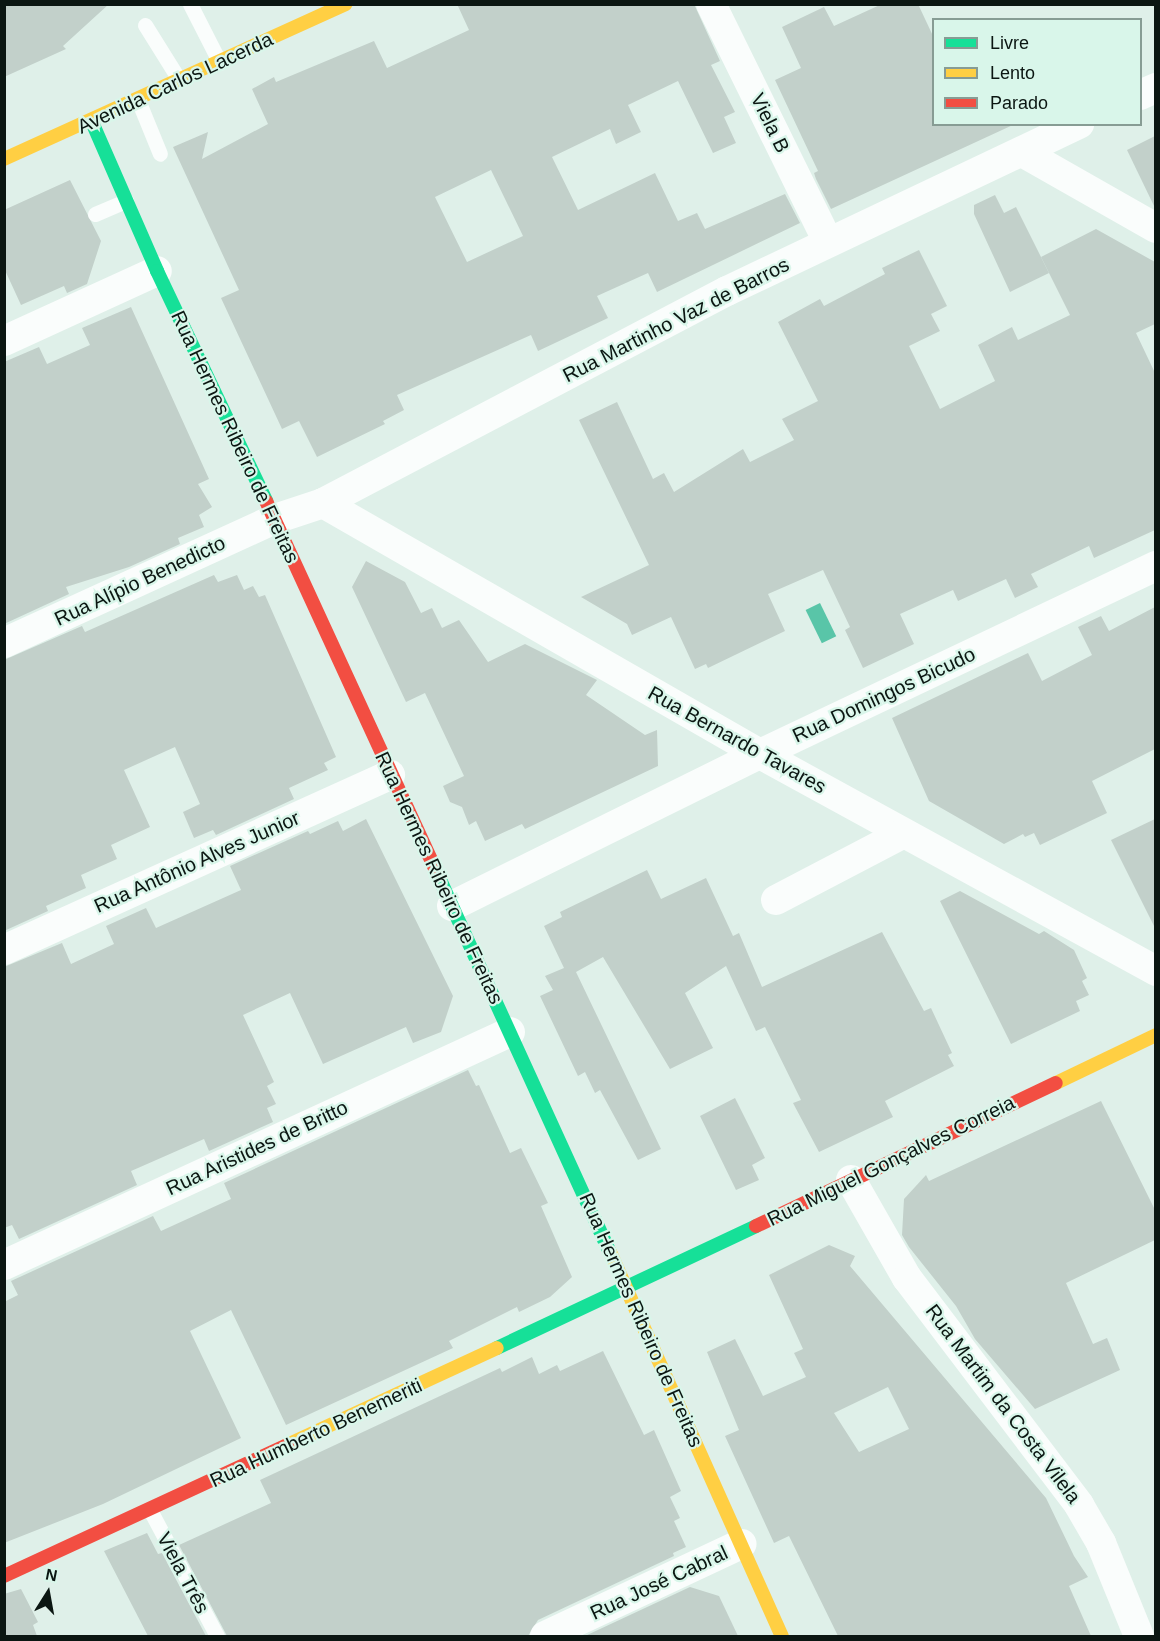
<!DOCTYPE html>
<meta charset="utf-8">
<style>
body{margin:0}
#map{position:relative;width:1160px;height:1641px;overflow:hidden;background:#dff0e9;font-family:Arial,sans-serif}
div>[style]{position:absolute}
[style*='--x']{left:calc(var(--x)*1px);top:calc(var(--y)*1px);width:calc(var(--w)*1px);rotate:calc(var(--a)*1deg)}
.water>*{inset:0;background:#59c5a8;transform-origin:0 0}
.building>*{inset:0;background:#c2d0ca}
.lane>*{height:15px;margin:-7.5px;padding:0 7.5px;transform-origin:7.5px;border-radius:7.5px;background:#fafdfc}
.street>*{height:30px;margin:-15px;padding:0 15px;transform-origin:15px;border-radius:15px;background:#fafdfc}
.fast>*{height:14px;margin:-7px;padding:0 7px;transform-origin:7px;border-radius:7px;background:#16e098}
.slow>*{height:14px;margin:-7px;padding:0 7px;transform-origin:7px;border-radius:7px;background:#ffcf43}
.jam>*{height:14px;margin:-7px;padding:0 7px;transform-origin:7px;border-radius:7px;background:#f24e42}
span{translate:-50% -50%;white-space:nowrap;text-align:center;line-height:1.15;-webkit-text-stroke:4.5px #d9f6ea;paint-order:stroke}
.street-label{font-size:20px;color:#0b1612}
.frame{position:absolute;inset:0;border:6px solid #0b1612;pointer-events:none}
.legend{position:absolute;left:932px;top:18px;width:210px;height:108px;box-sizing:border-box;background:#d9f6ea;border:2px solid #879c94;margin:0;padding:8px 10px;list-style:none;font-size:18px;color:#0b1612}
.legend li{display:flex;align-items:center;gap:12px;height:30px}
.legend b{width:30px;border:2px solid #879c94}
.north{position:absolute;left:18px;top:1563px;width:60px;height:60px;-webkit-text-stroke:4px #d9f6ea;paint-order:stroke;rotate:11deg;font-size:16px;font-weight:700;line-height:24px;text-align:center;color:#0b1612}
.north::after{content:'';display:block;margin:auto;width:21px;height:27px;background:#0b1612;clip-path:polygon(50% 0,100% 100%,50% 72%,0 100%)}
</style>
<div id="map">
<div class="water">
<div style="left:820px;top:603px;width:37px;height:16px;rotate:64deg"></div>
</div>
<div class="building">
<div style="clip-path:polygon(4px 4px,109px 4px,63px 46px,66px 49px,4px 77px)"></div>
<div style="clip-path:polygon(evenodd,457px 4px,694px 4px,720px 61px,711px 65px,735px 112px,724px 117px,736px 143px,713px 153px,678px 81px,628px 105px,641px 132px,616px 144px,610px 129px,552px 157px,578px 210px,655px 173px,678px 221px,697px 213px,705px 229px,785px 194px,800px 223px,657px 292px,648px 273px,597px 296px,608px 318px,538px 351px,531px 335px,397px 395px,404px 410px,383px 421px,385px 424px,317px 457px,299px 421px,282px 429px,221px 298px,239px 290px,173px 147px,208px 132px,202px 159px,268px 124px,252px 89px,274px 77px,276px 82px,374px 41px,387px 68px,469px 30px,457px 4px,491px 170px,523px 236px,467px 262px,435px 197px,491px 170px)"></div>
<div style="clip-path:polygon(882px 4px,918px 4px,933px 36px,933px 124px,1015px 124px,831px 209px,816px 179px,814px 173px,818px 171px,775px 80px,801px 68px,782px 27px,824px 7px,834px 26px)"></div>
<div style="clip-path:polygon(1155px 136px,1155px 208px,1127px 150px)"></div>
<div style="clip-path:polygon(70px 180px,101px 241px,87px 284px,67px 293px,64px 286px,21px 305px,4px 268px,4px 210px)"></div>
<div style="clip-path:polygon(995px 195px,1004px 213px,1016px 207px,1049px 273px,1010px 292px,974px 214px,974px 205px)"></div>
<div style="clip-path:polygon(1096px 229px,1155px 262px,1155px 324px,1136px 333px,1155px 373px,1155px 530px,1094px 558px,1089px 546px,1031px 574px,1038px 587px,1015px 598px,1006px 579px,958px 601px,953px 590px,900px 614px,914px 644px,863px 668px,845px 630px,850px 627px,823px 570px,768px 594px,785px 631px,708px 668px,706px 664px,695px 669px,671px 617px,632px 635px,627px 624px,581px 597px,649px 565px,579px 420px,617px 402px,653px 479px,664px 473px,674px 492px,743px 449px,750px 462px,794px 440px,782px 419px,818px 401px,778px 322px,820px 299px,824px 306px,885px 274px,882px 268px,919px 250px,947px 306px,931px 314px,940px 331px,909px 346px,940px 409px,995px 381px,978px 345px,1012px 327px,1018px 340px,1070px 315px,1041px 257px)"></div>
<div style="clip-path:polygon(131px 307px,209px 479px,198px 484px,212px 507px,199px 515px,204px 527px,178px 538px,180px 544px,129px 567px,66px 587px,69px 594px,4px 624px,4px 362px,39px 347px,47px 364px,90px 345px,82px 328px)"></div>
<div style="clip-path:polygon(366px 561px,405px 582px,421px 613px,432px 608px,442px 628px,459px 620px,488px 662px,525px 644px,597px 680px,586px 695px,645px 735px,657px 730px,658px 766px,525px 829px,522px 824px,485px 841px,476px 821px,469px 825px,462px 807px,450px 802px,443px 786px,464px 776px,425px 693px,406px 702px,352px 587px)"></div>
<div style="clip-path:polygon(214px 575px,218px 582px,237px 575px,244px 590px,253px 586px,259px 597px,265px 595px,336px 757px,324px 763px,328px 770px,289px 788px,294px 799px,216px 835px,213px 830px,194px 838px,183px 812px,200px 804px,175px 747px,124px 770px,150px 827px,111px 845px,117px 859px,81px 875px,86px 888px,46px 906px,48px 911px,4px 931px,4px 660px,82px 626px,85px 632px)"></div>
<div style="clip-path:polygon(1155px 607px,1155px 749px,1092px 781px,1107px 813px,1040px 845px,1034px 833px,1025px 837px,1023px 834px,1004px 844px,929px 801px,892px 718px,1028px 653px,1042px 681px,1092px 655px,1078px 627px,1101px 616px,1109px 631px)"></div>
<div style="clip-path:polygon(366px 819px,453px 996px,441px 1032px,413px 1043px,406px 1027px,323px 1064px,290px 993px,243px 1015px,274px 1082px,267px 1086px,276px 1104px,267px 1108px,273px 1122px,209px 1151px,204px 1139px,138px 1168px,131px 1171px,137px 1185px,19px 1239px,12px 1225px,4px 1228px,4px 967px,62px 943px,71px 964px,114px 944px,106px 926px,146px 908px,156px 928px,241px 890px,230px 866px,308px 831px,310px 834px,338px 821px,343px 831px)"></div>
<div style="clip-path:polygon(1155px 819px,1155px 928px,1111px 840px)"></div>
<div style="clip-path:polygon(647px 870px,661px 899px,706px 878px,733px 936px,739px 933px,762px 987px,882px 932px,924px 1011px,931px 1008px,952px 1053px,948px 1055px,954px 1066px,885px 1101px,893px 1117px,819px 1152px,793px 1103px,801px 1100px,765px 1027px,756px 1031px,726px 966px,685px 993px,713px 1048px,670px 1069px,603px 957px,576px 972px,661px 1149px,638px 1160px,600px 1090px,595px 1093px,585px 1072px,578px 1076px,540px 996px,553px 990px,545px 976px,564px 968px,544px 926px,562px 917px,560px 912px)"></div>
<div style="clip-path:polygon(960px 891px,1039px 934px,1044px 931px,1074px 950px,1087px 978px,1082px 981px,1089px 995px,1076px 1001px,1080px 1011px,1011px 1044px,940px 901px)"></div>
<div style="clip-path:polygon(468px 1070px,476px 1086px,479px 1085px,510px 1153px,521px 1148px,548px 1203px,541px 1206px,572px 1277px,550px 1297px,519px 1312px,517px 1307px,449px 1341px,453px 1348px,286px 1425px,231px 1310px,190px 1331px,241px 1438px,103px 1504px,4px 1543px,4px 1302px,18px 1295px,11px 1281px,153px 1216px,161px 1231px,231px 1199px,224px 1183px)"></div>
<div style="clip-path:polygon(735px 1098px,765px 1158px,752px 1165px,759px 1180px,736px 1190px,700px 1116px)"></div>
<div style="clip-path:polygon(1101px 1101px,1155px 1210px,1155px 1240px,1066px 1283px,1093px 1344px,1107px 1338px,1120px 1370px,1035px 1409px,975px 1339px,956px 1306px,909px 1247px,902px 1235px,904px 1199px,926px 1175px,929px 1181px)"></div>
<div style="clip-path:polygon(evenodd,829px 1245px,855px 1256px,850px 1266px,1046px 1498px,1074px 1556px,1088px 1577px,1069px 1586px,1091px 1636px,838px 1636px,789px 1536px,774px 1543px,725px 1436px,739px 1430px,707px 1352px,735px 1339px,763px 1396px,806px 1377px,794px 1353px,803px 1349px,769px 1275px,829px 1245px,888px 1387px,909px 1429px,859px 1452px,834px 1413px,888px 1387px)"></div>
<div style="clip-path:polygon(603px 1351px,644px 1435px,654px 1430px,681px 1491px,670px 1497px,680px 1518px,674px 1521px,686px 1547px,673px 1553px,674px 1556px,538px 1620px,528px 1636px,227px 1636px,179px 1545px,271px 1503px,260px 1480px,500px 1368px,502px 1372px,532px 1357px,539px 1374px,557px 1365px,560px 1371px)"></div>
<div style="clip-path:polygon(147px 1533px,158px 1554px,162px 1553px,206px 1636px,148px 1636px,104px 1551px)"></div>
<div style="clip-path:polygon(690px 1587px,719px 1596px,738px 1636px,585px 1636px)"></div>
<div style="clip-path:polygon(21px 1589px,38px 1622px,33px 1625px,37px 1636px,4px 1636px,4px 1594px)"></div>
</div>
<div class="lane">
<div style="--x:190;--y:4;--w:66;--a:63"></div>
<div style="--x:145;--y:25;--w:66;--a:58"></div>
<div style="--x:138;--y:100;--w:58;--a:67.8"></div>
<div style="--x:95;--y:214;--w:34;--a:-23"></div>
<div style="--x:150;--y:1510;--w:143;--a:62"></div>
</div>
<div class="street">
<div style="--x:711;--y:4;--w:265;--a:63.8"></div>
<div style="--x:1140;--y:95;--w:17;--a:-24"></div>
<div style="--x:1022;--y:152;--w:154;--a:29.6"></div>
<div style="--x:4;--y:341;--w:168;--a:-24.6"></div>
<div style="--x:323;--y:503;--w:504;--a:29.87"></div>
<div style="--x:760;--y:754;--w:452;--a:28.7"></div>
<div style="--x:4;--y:643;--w:298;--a:-24.6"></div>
<div style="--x:275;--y:519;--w:51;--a:-18.4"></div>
<div style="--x:323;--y:503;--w:456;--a:-27.7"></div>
<div style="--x:727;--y:291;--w:390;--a:-25.4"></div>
<div style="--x:776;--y:900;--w:144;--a:-27.6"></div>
<div style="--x:452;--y:906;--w:343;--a:-26.3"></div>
<div style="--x:760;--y:754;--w:438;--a:-25.4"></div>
<div style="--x:4;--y:950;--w:424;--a:-24.4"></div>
<div style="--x:851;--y:1180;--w:113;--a:60.3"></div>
<div style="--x:907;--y:1278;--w:285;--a:52.8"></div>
<div style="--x:1079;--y:1505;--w:44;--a:59.9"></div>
<div style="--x:1101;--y:1543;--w:100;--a:67.8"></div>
<div style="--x:4;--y:1265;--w:557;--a:-24.72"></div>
<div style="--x:545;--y:1636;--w:217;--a:-25.1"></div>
</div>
<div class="fast">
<div style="--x:92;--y:122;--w:163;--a:66.4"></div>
<div style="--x:157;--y:271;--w:255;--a:64.6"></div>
<div style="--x:436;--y:871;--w:419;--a:65.5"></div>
<div style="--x:497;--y:1348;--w:286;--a:-25.2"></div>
</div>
<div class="slow">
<div style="--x:4;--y:159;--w:375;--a:-24.4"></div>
<div style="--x:1056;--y:1083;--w:111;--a:-25.6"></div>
<div style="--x:610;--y:1252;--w:421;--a:65.9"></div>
<div style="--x:287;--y:1445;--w:231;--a:-24.8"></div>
</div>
<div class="jam">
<div style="--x:266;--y:501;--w:407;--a:65.3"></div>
<div style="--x:756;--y:1226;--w:332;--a:-25.5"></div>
<div style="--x:4;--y:1576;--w:312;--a:-24.8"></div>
</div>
<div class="street-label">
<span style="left:175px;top:83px;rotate:-25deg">Avenida Carlos Lacerda</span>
<span style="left:770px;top:123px;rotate:64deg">Viela B</span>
<span style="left:676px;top:320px;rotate:-27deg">Rua Martinho Vaz de Barros</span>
<span style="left:235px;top:437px;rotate:65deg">Rua Hermes Ribeiro de Freitas</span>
<span style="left:140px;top:581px;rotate:-25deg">Rua Alípio Benedicto</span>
<span style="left:884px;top:695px;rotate:-25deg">Rua Domingos Bicudo</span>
<span style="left:737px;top:740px;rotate:29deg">Rua Bernardo Tavares</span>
<span style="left:197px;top:862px;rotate:-24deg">Rua Antônio Alves Junior</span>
<span style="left:439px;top:878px;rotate:65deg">Rua Hermes Ribeiro de Freitas</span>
<span style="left:257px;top:1148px;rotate:-25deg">Rua Aristides de Britto</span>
<span style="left:891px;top:1161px;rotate:-26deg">Rua Miguel Gonçalves Correia</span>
<span style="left:641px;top:1320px;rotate:66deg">Rua Hermes Ribeiro de Freitas</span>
<span style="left:1003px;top:1404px;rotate:53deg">Rua Martim da Costa Vilela</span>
<span style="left:316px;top:1433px;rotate:-25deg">Rua Humberto Benemeriti</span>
<span style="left:183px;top:1573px;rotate:62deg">Viela Três</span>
<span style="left:659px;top:1583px;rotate:-25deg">Rua José Cabral</span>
</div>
<div class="frame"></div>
<ul class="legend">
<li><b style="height:8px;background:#16e098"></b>Livre</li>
<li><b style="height:8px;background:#ffcf43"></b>Lento</li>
<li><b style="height:8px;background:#f24e42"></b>Parado</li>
</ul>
<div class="north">N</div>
</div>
